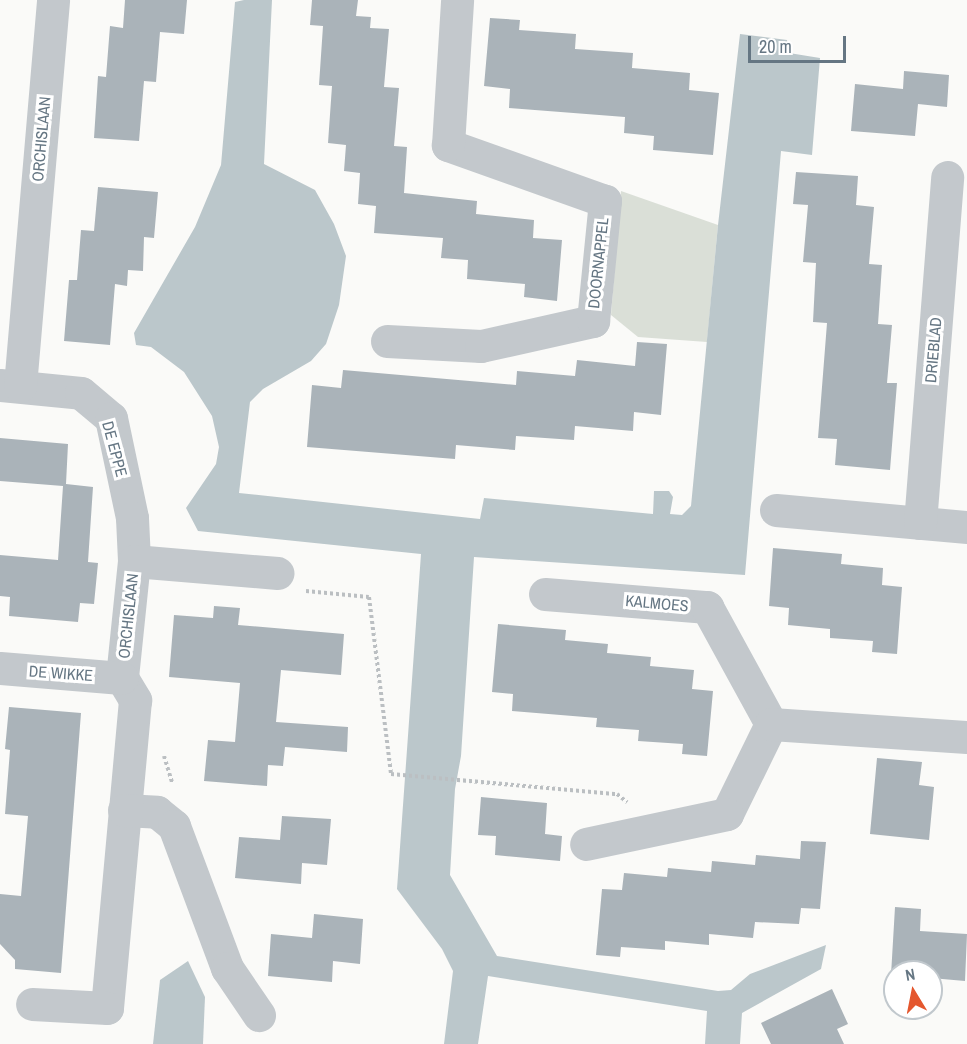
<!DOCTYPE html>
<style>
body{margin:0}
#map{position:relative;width:967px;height:1044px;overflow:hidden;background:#fafaf8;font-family:"Archivo Narrow",sans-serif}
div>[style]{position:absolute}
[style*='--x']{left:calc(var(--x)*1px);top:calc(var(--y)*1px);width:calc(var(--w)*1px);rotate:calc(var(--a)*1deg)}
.green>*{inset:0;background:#dadfd7}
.water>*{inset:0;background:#bbc7cb}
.building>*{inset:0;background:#aab3b9}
.path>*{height:4px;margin-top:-2px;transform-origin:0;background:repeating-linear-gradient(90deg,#bbbfc2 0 3px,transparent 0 6px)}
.minor>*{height:33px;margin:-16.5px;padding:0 16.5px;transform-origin:16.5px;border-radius:16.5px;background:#c3c8cc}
span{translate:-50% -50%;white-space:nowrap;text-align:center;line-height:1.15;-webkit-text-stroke:6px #fff;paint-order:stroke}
.street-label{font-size:16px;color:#657683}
.north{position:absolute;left:883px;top:960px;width:60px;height:60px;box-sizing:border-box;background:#fff;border:2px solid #c1c8cd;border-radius:50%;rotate:350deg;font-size:16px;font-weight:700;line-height:24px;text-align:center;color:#657683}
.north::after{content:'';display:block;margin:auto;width:21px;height:27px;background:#e4572e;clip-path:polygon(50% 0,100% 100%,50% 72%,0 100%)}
.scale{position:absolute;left:748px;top:36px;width:98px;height:27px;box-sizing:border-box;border:3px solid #657683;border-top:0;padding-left:8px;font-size:18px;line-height:21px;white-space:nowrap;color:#657683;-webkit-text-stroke:4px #fff;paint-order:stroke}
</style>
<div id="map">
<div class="green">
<div style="clip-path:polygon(621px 191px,718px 225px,707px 342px,638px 337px,611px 315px)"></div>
</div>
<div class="water">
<div style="clip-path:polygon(244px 0,272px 0,264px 164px,315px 190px,334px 224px,346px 256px,339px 305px,326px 344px,311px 361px,263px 389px,250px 402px,239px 493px,480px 519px,484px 498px,653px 514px,654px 491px,669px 491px,673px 497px,670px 514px,682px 515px,691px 506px,718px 225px,740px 34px,787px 40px,789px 53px,820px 58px,812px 155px,781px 151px,745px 575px,474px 557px,461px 756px,455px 789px,450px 875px,497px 956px,718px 991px,731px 990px,750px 974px,826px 945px,821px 969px,742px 1013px,740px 1044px,705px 1044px,707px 1011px,488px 976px,478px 1044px,444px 1044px,453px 971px,442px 949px,397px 889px,421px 554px,198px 531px,186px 508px,216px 464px,219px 447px,212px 416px,184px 372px,151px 347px,136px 345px,134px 333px,195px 227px,221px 165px,235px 2px)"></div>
<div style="clip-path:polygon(188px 961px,205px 997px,203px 1044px,153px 1044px,160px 980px)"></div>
</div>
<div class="building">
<div style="clip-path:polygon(125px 0,187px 0,184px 34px,160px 32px,156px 82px,144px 81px,139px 141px,94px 138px,98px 76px,106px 77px,110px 26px,123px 28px)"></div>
<div style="clip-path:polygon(312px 0,358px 0,356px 16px,371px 17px,370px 28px,389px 29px,384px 87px,399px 88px,394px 146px,407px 147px,404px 193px,477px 201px,476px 214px,534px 220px,533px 238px,562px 240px,557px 301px,524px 297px,525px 284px,467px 279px,468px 260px,441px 258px,443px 238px,374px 233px,376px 206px,358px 204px,360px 173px,344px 171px,346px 145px,328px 143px,332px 86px,319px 85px,323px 26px,310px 25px)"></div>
<div style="clip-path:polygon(490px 18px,520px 20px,519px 30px,576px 34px,575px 49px,633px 53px,632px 68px,690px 73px,689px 90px,719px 93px,713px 155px,653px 150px,654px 136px,624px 133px,625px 117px,509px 108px,510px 89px,484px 86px)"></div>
<div style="clip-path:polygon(904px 71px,949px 75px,947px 107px,918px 104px,915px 136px,851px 131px,855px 84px,903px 89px)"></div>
<div style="clip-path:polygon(796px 172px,858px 176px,856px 205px,874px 207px,869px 264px,882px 265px,878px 324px,892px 325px,887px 383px,897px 383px,890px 470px,835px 465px,837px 439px,818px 438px,827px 323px,813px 322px,816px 263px,803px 262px,808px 205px,793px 204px)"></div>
<div style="clip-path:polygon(98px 187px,158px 192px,154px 238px,144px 237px,143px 271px,128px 270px,127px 286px,115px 284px,110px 345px,64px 341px,69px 280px,77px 280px,81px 230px,94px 231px)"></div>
<div style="clip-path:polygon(637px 342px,667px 344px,661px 415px,634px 412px,633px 431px,575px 426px,574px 440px,516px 436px,515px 450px,456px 445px,455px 459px,307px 447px,312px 385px,341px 388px,343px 370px,516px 385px,517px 371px,575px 376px,577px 360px,635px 366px)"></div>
<div style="clip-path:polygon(0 438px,68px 444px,66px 484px,93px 487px,88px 562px,98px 563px,94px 604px,80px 603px,78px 622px,9px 616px,10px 597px,0 596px,0 555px,58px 560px,63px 486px,0 481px)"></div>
<div style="clip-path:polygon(773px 548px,842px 554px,841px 564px,883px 568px,882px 585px,902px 587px,897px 654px,872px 652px,873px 641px,830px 638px,830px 629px,788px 625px,789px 608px,769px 606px)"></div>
<div style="clip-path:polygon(214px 606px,240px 608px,238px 625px,344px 634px,341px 675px,281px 670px,276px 722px,348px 727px,347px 752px,285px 747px,283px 766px,268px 765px,267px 786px,204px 781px,208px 740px,235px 742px,240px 683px,169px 677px,174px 615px,213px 618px)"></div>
<div style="clip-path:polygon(498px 624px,566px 630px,565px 640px,608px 644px,607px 653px,651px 657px,650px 666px,694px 670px,692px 689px,713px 691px,707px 756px,682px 754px,683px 744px,638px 741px,639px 730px,596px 727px,597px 718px,512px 711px,513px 694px,492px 692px)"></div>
<div style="clip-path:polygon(9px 707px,81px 713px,61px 973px,15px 969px,15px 960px,0 944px,0 894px,21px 896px,28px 816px,5px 814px,10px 750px,5px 749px)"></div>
<div style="clip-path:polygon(877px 758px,922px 762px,919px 785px,934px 787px,929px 840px,870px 834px)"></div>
<div style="clip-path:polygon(481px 797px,547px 803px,545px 834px,562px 836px,560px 861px,495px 855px,496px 836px,478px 835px)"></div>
<div style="clip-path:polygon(282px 816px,331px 819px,327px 865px,302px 863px,301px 884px,235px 878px,239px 837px,280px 840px)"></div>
<div style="clip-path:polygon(801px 841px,826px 842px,820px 909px,801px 908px,799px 924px,755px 922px,753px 938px,709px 934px,709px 945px,665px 941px,665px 950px,621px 947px,620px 957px,596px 955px,602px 889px,622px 890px,624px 873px,667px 877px,668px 868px,711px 872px,712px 861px,755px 865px,756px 855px,800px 859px)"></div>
<div style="clip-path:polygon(895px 907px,921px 909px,920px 931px,967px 934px,965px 981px,931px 978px,931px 972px,895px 972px,895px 975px,891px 975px)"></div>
<div style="clip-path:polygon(314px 914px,363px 919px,360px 964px,333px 961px,332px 982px,268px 976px,271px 934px,312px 938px)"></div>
<div style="clip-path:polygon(832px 989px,848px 1024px,837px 1029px,844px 1044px,771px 1044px,761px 1023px)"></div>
</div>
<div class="path">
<div style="--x:306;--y:591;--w:63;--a:5.4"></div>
<div style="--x:369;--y:597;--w:178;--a:82.9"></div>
<div style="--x:391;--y:774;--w:227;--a:5.1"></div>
<div style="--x:617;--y:794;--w:13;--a:39"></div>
<div style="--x:164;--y:756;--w:28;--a:73"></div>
</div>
<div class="minor">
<div style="--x:387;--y:341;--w:94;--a:3"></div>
<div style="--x:481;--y:346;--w:115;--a:-12.6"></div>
<div style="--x:593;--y:321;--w:121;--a:-84.3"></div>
<div style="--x:605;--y:201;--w:167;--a:-160.4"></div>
<div style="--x:448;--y:145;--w:145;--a:-86.4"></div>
<div style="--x:0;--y:385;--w:81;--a:5.6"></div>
<div style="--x:81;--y:393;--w:39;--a:40"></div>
<div style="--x:111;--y:418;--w:102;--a:78.1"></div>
<div style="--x:132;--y:518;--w:43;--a:87.3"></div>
<div style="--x:134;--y:561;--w:118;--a:95.9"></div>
<div style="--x:122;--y:678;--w:26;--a:59"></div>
<div style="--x:135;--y:700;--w:309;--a:95.2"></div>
<div style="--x:107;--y:1008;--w:75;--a:-176.9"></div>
<div style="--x:20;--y:386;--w:387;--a:-85.1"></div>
<div style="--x:776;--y:510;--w:192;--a:5.1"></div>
<div style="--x:920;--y:523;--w:347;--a:-85.5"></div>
<div style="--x:134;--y:561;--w:144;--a:4.8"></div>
<div style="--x:545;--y:594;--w:163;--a:4.6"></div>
<div style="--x:707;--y:607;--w:133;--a:61.3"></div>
<div style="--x:771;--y:724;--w:100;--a:116.1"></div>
<div style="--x:727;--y:814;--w:144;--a:168"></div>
<div style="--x:0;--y:668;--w:122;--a:4.7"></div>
<div style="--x:771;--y:724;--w:196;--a:3.8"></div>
<div style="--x:124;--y:810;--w:33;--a:3"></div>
<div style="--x:157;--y:812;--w:22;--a:39"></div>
<div style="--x:174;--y:826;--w:152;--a:69.5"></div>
<div style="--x:227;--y:968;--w:57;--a:55.8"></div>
</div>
<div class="street-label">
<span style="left:41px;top:139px;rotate:-85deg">ORCHISLAAN</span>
<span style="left:598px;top:263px;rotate:-84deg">DOORNAPPEL</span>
<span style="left:933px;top:350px;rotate:-85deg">DRIEBLAD</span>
<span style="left:115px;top:449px;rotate:75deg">DE EPPE</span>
<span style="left:657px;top:603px;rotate:5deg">KALMOES</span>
<span style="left:128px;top:616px;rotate:-84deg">ORCHISLAAN</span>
<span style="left:61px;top:673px;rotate:4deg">DE WIKKE</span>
</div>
<div class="north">N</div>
<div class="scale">20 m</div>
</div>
